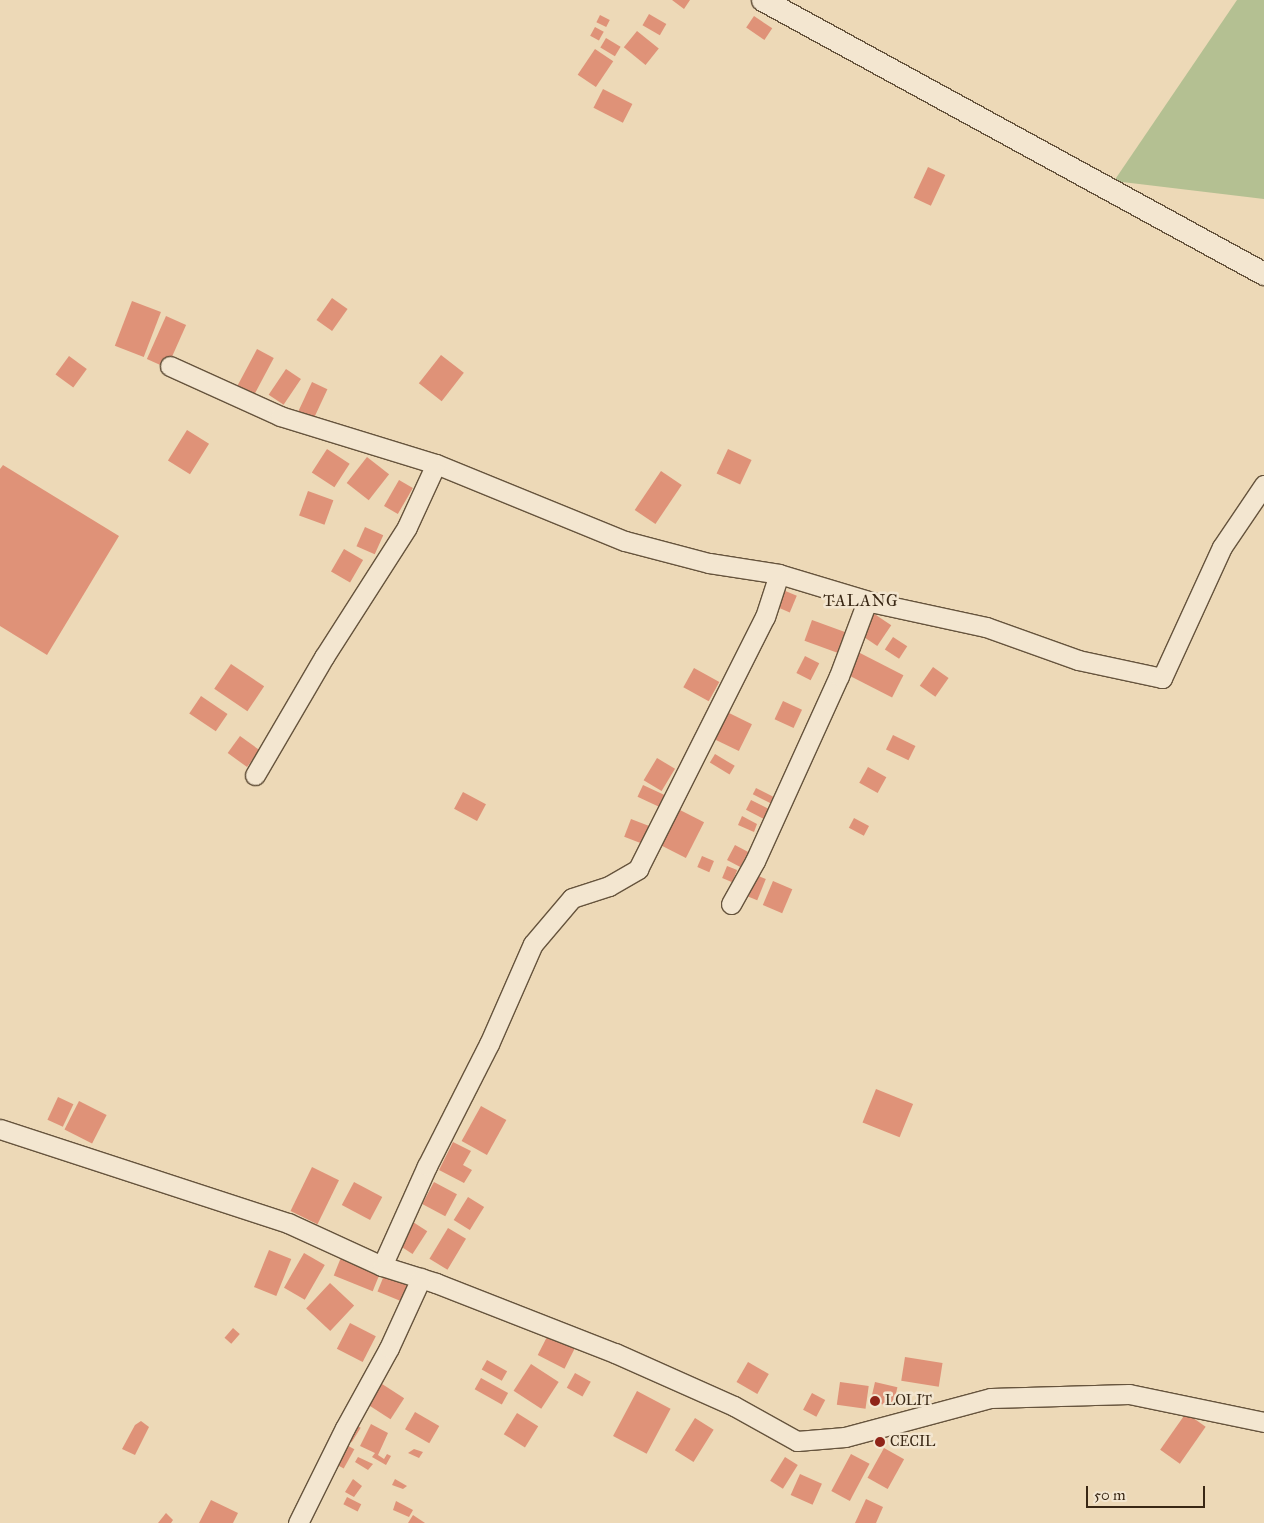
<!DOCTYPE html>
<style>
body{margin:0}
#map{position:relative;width:1264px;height:1523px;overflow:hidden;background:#edd9b7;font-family:"IM FELL Great Primer",serif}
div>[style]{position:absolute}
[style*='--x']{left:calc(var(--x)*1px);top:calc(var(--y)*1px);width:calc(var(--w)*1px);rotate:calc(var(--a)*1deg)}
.green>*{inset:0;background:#b4c092}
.building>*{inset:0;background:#df9278;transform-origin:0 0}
.roads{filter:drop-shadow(1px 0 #66543d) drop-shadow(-1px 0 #66543d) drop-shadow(0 1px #66543d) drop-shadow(0 -1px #66543d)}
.minor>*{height:19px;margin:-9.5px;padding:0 9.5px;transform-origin:9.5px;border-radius:9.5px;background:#f3e6d0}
.tertiary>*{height:22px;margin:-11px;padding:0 11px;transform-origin:11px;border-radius:11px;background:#f3e6d0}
.dots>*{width:14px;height:14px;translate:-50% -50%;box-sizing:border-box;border:2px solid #f3e6d0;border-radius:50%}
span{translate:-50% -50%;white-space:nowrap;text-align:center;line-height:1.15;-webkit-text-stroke:5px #f3e6d0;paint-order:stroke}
.poi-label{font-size:14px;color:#392714}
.left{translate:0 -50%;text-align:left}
.quarter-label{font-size:16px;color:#392714;letter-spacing:1px}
.scale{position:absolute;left:1086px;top:1486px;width:119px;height:22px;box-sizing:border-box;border:2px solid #392714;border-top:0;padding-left:6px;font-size:15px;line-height:18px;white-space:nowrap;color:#392714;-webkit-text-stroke:4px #f3e6d0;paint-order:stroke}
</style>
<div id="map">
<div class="green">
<div style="clip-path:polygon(1237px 0,1264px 0,1264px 199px,1114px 181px)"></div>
</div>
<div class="building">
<div style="clip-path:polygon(672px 0,690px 0,684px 9px)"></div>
<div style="left:649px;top:14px;width:20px;height:13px;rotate:30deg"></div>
<div style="left:600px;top:15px;width:11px;height:8px;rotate:27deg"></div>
<div style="left:754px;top:16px;width:22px;height:14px;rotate:34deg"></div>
<div style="left:595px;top:27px;width:10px;height:10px;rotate:29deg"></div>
<div style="left:637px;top:31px;width:28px;height:21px;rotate:39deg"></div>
<div style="left:606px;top:38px;width:17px;height:11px;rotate:31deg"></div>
<div style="left:595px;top:49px;width:22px;height:31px;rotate:34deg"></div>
<div style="left:603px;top:89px;width:33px;height:21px;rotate:27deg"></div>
<div style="left:928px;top:167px;width:19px;height:34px;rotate:25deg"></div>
<div style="left:332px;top:298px;width:19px;height:27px;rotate:35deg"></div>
<div style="left:132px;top:301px;width:31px;height:48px;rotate:21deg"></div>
<div style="left:166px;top:316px;width:22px;height:47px;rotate:24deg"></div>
<div style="left:257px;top:349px;width:19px;height:42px;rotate:28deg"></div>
<div style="left:441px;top:355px;width:29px;height:36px;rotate:38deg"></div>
<div style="left:69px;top:356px;width:22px;height:23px;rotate:36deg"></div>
<div style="left:286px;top:369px;width:18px;height:31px;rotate:34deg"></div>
<div style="left:312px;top:382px;width:17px;height:32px;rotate:25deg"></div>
<div style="left:187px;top:430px;width:26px;height:36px;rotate:32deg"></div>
<div style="left:327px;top:449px;width:27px;height:28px;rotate:33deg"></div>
<div style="left:728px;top:449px;width:26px;height:27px;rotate:25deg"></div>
<div style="left:367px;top:457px;width:28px;height:33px;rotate:38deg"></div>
<div style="clip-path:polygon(3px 465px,119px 536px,47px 655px,0 626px,0 469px)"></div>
<div style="left:661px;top:471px;width:25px;height:47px;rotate:34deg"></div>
<div style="left:399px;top:480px;width:16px;height:30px;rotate:30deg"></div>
<div style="left:308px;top:491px;width:27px;height:26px;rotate:20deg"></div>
<div style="left:365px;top:527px;width:20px;height:21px;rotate:24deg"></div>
<div style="left:344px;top:549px;width:22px;height:26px;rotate:30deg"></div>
<div style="left:783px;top:590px;width:15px;height:18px;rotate:23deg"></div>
<div style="left:873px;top:613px;width:22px;height:25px;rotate:34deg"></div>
<div style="left:812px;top:620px;width:35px;height:22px;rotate:20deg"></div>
<div style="left:893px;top:637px;width:17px;height:15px;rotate:33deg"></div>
<div style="left:858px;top:652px;width:51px;height:25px;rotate:27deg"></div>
<div style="left:805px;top:656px;width:16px;height:19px;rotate:27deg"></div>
<div style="left:231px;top:664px;width:40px;height:30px;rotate:34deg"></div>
<div style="left:933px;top:667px;width:19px;height:23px;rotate:35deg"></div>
<div style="left:694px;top:668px;width:29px;height:22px;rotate:29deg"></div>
<div style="left:201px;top:696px;width:32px;height:21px;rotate:34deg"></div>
<div style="left:783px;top:701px;width:21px;height:20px;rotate:25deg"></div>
<div style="left:725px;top:711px;width:30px;height:30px;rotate:26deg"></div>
<div style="left:893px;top:735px;width:25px;height:16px;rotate:26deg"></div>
<div style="left:240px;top:736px;width:24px;height:21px;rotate:36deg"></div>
<div style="left:715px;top:754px;width:23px;height:10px;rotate:31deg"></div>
<div style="left:657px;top:758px;width:21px;height:26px;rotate:31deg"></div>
<div style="left:868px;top:767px;width:21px;height:18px;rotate:29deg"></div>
<div style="left:643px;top:785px;width:29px;height:13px;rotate:25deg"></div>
<div style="left:756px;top:788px;width:20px;height:7px;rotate:27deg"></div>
<div style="left:463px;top:792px;width:26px;height:19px;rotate:28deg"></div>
<div style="left:751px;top:800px;width:20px;height:11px;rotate:27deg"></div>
<div style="left:680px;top:810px;width:27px;height:40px;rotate:27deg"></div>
<div style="clip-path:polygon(742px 816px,757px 824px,754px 832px,738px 825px)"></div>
<div style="left:854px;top:818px;width:17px;height:11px;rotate:28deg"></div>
<div style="left:631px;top:819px;width:25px;height:19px;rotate:21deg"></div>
<div style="left:735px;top:845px;width:15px;height:17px;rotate:28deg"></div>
<div style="left:702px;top:856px;width:13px;height:12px;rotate:23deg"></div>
<div style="left:727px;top:866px;width:11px;height:13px;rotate:22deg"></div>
<div style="left:751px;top:873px;width:16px;height:23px;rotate:22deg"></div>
<div style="left:773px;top:881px;width:21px;height:26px;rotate:23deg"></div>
<div style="left:876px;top:1089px;width:40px;height:36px;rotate:22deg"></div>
<div style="left:58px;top:1097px;width:17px;height:25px;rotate:25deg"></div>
<div style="left:79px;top:1101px;width:31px;height:32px;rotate:27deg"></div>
<div style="left:481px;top:1106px;width:29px;height:40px;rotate:29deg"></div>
<div style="clip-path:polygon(453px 1142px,471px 1151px,463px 1165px,472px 1170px,464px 1183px,439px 1170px)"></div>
<div style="left:312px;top:1167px;width:30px;height:49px;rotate:26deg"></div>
<div style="left:354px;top:1182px;width:32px;height:26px;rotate:28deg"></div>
<div style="left:434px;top:1182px;width:26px;height:25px;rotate:28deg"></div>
<div style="left:468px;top:1197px;width:19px;height:27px;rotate:32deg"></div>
<div style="left:413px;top:1222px;width:17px;height:27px;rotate:33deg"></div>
<div style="left:448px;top:1228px;width:21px;height:36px;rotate:31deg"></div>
<div style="left:269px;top:1250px;width:24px;height:40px;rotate:22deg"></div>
<div style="left:304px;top:1253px;width:24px;height:40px;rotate:30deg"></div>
<div style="left:342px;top:1255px;width:42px;height:22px;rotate:22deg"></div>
<div style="left:385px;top:1273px;width:27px;height:20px;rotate:22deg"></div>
<div style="left:330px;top:1283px;width:33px;height:35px;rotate:43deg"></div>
<div style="left:350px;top:1323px;width:29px;height:29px;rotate:27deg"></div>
<div style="left:233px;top:1328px;width:9px;height:13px;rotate:41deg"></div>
<div style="left:550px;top:1331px;width:30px;height:27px;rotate:27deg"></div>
<div style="left:905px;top:1357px;width:38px;height:24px;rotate:9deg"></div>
<div style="left:487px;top:1360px;width:23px;height:11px;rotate:29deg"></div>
<div style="left:748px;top:1362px;width:24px;height:23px;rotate:30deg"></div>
<div style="left:531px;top:1364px;width:33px;height:32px;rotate:33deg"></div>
<div style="left:575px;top:1373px;width:18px;height:17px;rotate:29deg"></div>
<div style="left:481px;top:1378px;width:31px;height:13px;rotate:29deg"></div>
<div style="left:379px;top:1382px;width:30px;height:25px;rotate:33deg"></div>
<div style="left:840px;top:1382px;width:29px;height:23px;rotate:8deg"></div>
<div style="left:875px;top:1382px;width:23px;height:20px;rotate:13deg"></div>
<div style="left:637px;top:1391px;width:38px;height:51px;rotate:28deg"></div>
<div style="left:812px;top:1393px;width:15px;height:19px;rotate:28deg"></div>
<div style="left:415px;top:1412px;width:28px;height:20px;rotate:30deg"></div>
<div style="left:517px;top:1413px;width:25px;height:25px;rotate:32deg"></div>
<div style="left:1186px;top:1413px;width:24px;height:45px;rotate:35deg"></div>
<div style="left:695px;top:1418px;width:22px;height:38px;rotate:32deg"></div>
<div style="clip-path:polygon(141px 1421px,149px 1427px,135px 1455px,122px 1449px,135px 1425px)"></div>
<div style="left:353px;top:1423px;width:9px;height:17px;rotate:32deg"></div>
<div style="clip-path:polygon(371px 1424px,388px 1433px,378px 1455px,384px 1459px,387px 1454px,391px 1456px,386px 1465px,372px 1457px,375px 1453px,360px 1446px)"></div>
<div style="left:343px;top:1443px;width:13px;height:22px;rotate:29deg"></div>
<div style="left:884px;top:1448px;width:23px;height:34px;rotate:29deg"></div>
<div style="clip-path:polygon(414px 1449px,423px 1452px,419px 1458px,408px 1453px)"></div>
<div style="left:851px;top:1454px;width:21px;height:42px;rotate:28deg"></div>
<div style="clip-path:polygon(358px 1457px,373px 1464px,368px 1470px,355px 1462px)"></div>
<div style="left:785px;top:1457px;width:15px;height:28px;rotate:32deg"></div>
<div style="left:800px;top:1474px;width:24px;height:23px;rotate:24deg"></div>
<div style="clip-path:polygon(353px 1479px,362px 1486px,354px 1497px,345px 1492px)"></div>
<div style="clip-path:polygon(395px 1479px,407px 1486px,403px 1489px,392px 1485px)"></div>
<div style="left:347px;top:1497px;width:16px;height:8px;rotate:27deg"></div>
<div style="clip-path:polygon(866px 1499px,883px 1507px,876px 1523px,855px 1523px)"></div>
<div style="clip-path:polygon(211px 1500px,238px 1513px,233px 1523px,199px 1523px)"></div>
<div style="clip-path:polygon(396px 1501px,413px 1510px,409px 1517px,393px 1510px)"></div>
<div style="clip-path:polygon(166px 1513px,173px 1520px,171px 1523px,158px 1523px)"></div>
<div style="clip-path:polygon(413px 1515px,425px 1523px,408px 1523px)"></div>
</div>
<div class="roads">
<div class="minor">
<div style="--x:170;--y:366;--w:121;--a:24.4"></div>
<div style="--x:280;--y:416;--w:163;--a:17.1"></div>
<div style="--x:436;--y:464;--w:204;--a:22.2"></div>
<div style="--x:625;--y:541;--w:87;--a:14.7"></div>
<div style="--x:709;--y:563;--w:71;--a:8.9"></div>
<div style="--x:779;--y:574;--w:100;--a:16.8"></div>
<div style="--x:875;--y:603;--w:114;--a:12.2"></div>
<div style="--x:986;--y:627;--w:98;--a:19.7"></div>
<div style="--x:1078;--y:660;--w:86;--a:12.1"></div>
<div style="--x:1162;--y:678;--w:144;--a:-65.4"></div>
<div style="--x:1222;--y:547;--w:75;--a:-55.9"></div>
<div style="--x:255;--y:775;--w:137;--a:-59.7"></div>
<div style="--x:324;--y:657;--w:154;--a:-57.4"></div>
<div style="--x:407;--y:527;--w:69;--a:-65.3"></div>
<div style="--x:731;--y:904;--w:49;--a:-60.8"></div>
<div style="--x:755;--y:861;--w:203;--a:-65.6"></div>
<div style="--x:839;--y:676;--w:80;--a:-69.5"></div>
<div style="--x:0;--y:1129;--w:303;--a:18.1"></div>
<div style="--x:288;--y:1223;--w:103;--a:24.6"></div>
<div style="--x:382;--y:1266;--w:57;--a:17.5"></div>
<div style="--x:436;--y:1283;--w:192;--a:21.4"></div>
<div style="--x:615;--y:1353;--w:130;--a:24"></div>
<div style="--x:734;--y:1406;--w:72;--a:29.1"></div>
<div style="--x:797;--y:1441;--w:48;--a:-4.8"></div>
<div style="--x:845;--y:1437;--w:151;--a:-15"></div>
<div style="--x:991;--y:1398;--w:138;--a:-1.7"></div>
<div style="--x:1129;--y:1394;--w:138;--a:11.7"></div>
<div style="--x:382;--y:1266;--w:110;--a:-65.8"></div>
<div style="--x:427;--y:1166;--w:137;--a:-63.1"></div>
<div style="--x:489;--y:1044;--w:109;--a:-66.3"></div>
<div style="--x:533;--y:944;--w:60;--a:-49.7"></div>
<div style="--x:572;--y:898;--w:39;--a:-18"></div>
<div style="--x:609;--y:886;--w:34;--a:-30"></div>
<div style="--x:638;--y:869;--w:282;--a:-63.3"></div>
<div style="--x:765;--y:617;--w:45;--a:-72"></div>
<div style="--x:298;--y:1523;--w:106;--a:-63.7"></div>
<div style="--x:345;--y:1428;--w:91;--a:-61.2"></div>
<div style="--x:389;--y:1348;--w:77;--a:-65.4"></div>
</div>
<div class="tertiary">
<div style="--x:763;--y:0;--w:571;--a:28.67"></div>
</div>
</div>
<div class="dots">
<div style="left:875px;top:1401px;background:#8f2418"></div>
<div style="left:880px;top:1442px;background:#8f2418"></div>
</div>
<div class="poi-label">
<span class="left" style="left:885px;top:1401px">LOLIT</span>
<span class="left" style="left:890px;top:1442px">CECIL</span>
</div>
<div class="quarter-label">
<span style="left:861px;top:601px">TALANG</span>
</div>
<div class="scale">50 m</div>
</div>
